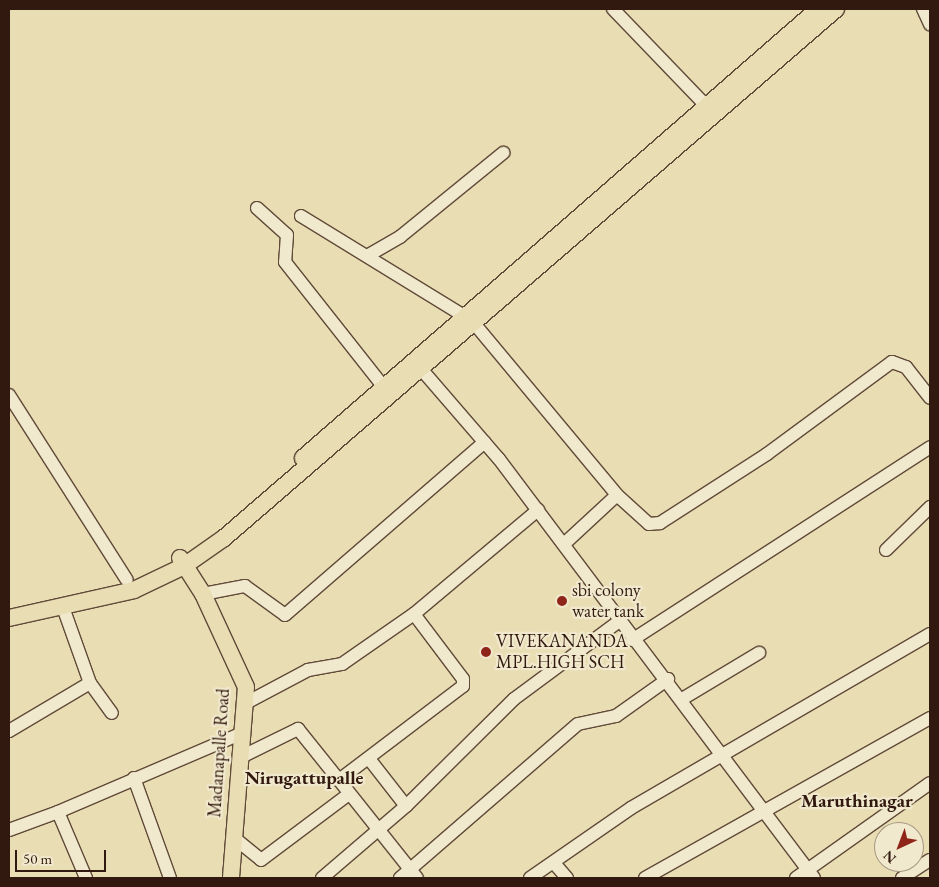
<!DOCTYPE html>
<style>
body{margin:0}
#map{position:relative;width:939px;height:887px;overflow:hidden;background:#e9ddb4;font-family:"EB Garamond",serif}
div>[style]{position:absolute}
[style*='--x']{left:calc(var(--x)*1px);top:calc(var(--y)*1px);width:calc(var(--w)*1px);rotate:calc(var(--a)*1deg)}
.roads{filter:drop-shadow(1px 0 #604a38) drop-shadow(-1px 0 #604a38) drop-shadow(0 1px #604a38) drop-shadow(0 -1px #604a38)}
.minor>*{height:12px;margin:-6px;padding:0 6px;transform-origin:6px;border-radius:6px;background:#f1e9ce}
.major>*{height:16px;margin:-8px;padding:0 8px;transform-origin:8px;border-radius:8px;background:#e9ddb4}
.dots>*{width:14px;height:14px;translate:-50% -50%;box-sizing:border-box;border:2px solid #f1e9ce;border-radius:50%}
span{translate:-50% -50%;white-space:nowrap;text-align:center;line-height:1.15;-webkit-text-stroke:4.5px #f1e9ce;paint-order:stroke}
.poi-label{font-size:18px;color:#32190f}
.left{translate:0 -50%;text-align:left}
.street-label{font-size:18px;color:#32190f}
.neighbourhood-label{font-size:19px;color:#32190f;font-weight:700}
.frame{position:absolute;inset:0;border:10px solid #32190f;pointer-events:none}
.north{position:absolute;left:874px;top:822px;width:50px;height:50px;box-sizing:border-box;background:#f1e9ce;border:1px solid #a59682;border-radius:50%;rotate:223deg;font-size:14px;font-weight:700;line-height:20px;text-align:center;color:#32190f}
.north::after{content:'';display:block;margin:auto;width:18px;height:22px;background:#8f2418;clip-path:polygon(50% 0,100% 100%,50% 72%,0 100%)}
.scale{position:absolute;left:15px;top:850px;width:91px;height:22px;box-sizing:border-box;border:2px solid #32190f;border-top:0;padding-left:6px;font-size:15px;line-height:18px;white-space:nowrap;color:#32190f;-webkit-text-stroke:4px #f1e9ce;paint-order:stroke}
</style>
<div id="map">
<div class="roads">
<div class="minor">
<div style="--x:613;--y:9;--w:143;--a:46.1"></div>
<div style="--x:923;--y:9;--w:17;--a:65"></div>
<div style="--x:257;--y:208;--w:40;--a:42"></div>
<div style="--x:287;--y:235;--w:27;--a:94"></div>
<div style="--x:285;--y:262;--w:158;--a:51.7"></div>
<div style="--x:301;--y:216;--w:191;--a:31.5"></div>
<div style="--x:367;--y:256;--w:39;--a:-30"></div>
<div style="--x:401;--y:236;--w:132;--a:-39.1"></div>
<div style="--x:473;--y:322;--w:225;--a:50.2"></div>
<div style="--x:617;--y:495;--w:43;--a:42.2"></div>
<div style="--x:649;--y:524;--w:11;--a:-5"></div>
<div style="--x:660;--y:523;--w:127;--a:-32.8"></div>
<div style="--x:767;--y:454;--w:155;--a:-36.4"></div>
<div style="--x:892;--y:362;--w:15;--a:20"></div>
<div style="--x:906;--y:367;--w:39;--a:52"></div>
<div style="--x:416;--y:363;--w:127;--a:49.2"></div>
<div style="--x:499;--y:459;--w:524;--a:53.06"></div>
<div style="--x:9;--y:395;--w:219;--a:57.5"></div>
<div style="--x:564;--y:544;--w:72;--a:-42.8"></div>
<div style="--x:886;--y:550;--w:62;--a:-44.3"></div>
<div style="--x:203;--y:594;--w:43;--a:-10.8"></div>
<div style="--x:245;--y:586;--w:49;--a:35.9"></div>
<div style="--x:285;--y:615;--w:264;--a:-40.9"></div>
<div style="--x:414;--y:614;--w:81;--a:53"></div>
<div style="--x:463;--y:679;--w:7;--a:90"></div>
<div style="--x:463;--y:686;--w:156;--a:142.8"></div>
<div style="--x:339;--y:780;--w:125;--a:51.5"></div>
<div style="--x:632;--y:640;--w:355;--a:-32.9"></div>
<div style="--x:90;--y:683;--w:37;--a:54"></div>
<div style="--x:682;--y:699;--w:90;--a:-30.9"></div>
<div style="--x:246;--y:703;--w:70;--a:-28"></div>
<div style="--x:308;--y:670;--w:35;--a:-10"></div>
<div style="--x:342;--y:664;--w:88;--a:-34.8"></div>
<div style="--x:414;--y:614;--w:162;--a:-40"></div>
<div style="--x:9;--y:731;--w:94;--a:-30.7"></div>
<div style="--x:90;--y:683;--w:81;--a:-109.6"></div>
<div style="--x:239;--y:758;--w:66;--a:-26.2"></div>
<div style="--x:298;--y:729;--w:65;--a:51.2"></div>
<div style="--x:370;--y:760;--w:58;--a:52"></div>
<div style="--x:134;--y:778;--w:106;--a:70.2"></div>
<div style="--x:58;--y:812;--w:200;--a:-23.2"></div>
<div style="--x:9;--y:830;--w:52;--a:-20.2"></div>
<div style="--x:58;--y:812;--w:72;--a:67"></div>
<div style="--x:233;--y:837;--w:36;--a:39"></div>
<div style="--x:261;--y:860;--w:110;--a:-36.9"></div>
<div style="--x:554;--y:863;--w:20;--a:49"></div>
<div style="--x:322;--y:878;--w:111;--a:-40.6"></div>
<div style="--x:406;--y:806;--w:152;--a:-44.7"></div>
<div style="--x:514;--y:699;--w:129;--a:-36.5"></div>
<div style="--x:400;--y:878;--w:235;--a:-40.9"></div>
<div style="--x:578;--y:724;--w:39;--a:-12"></div>
<div style="--x:616;--y:716;--w:64;--a:-35.4"></div>
<div style="--x:530;--y:878;--w:123;--a:-34.7"></div>
<div style="--x:631;--y:808;--w:346;--a:-30.2"></div>
<div style="--x:645;--y:878;--w:327;--a:-29.3"></div>
<div style="--x:796;--y:878;--w:164;--a:-35.3"></div>
<div style="--x:902;--y:878;--w:33;--a:-33"></div>
</div>
<div class="major">
<div style="--x:303;--y:458;--w:683;--a:-41.08"></div>
<div style="--x:180;--y:558;--w:43;--a:57.4"></div>
<div style="--x:203;--y:594;--w:102;--a:65.2"></div>
<div style="--x:246;--y:687;--w:192;--a:94.5"></div>
<div style="--x:9;--y:618;--w:128;--a:-12.6"></div>
<div style="--x:134;--y:590;--w:55;--a:-25.6"></div>
<div style="--x:184;--y:566;--w:49;--a:-35"></div>
<div style="--x:224;--y:538;--w:809;--a:-40.84"></div>
</div>
</div>
<div class="dots">
<div style="left:562px;top:601px;background:#8f2418"></div>
<div style="left:486px;top:652px;background:#8f2418"></div>
</div>
<div class="poi-label">
<span class="left" style="left:572px;top:601px">sbi colony<br>water tank</span>
<span class="left" style="left:496px;top:652px">VIVEKANANDA<br>MPL.HIGH SCH</span>
</div>
<div class="street-label">
<span style="left:219px;top:753px;rotate:-86deg">Madanapalle Road</span>
</div>
<div class="neighbourhood-label">
<span style="left:304px;top:778px">Nirugattupalle</span>
<span style="left:857px;top:801px">Maruthinagar</span>
</div>
<div class="frame"></div>
<div class="north">N</div>
<div class="scale">50 m</div>
</div>
